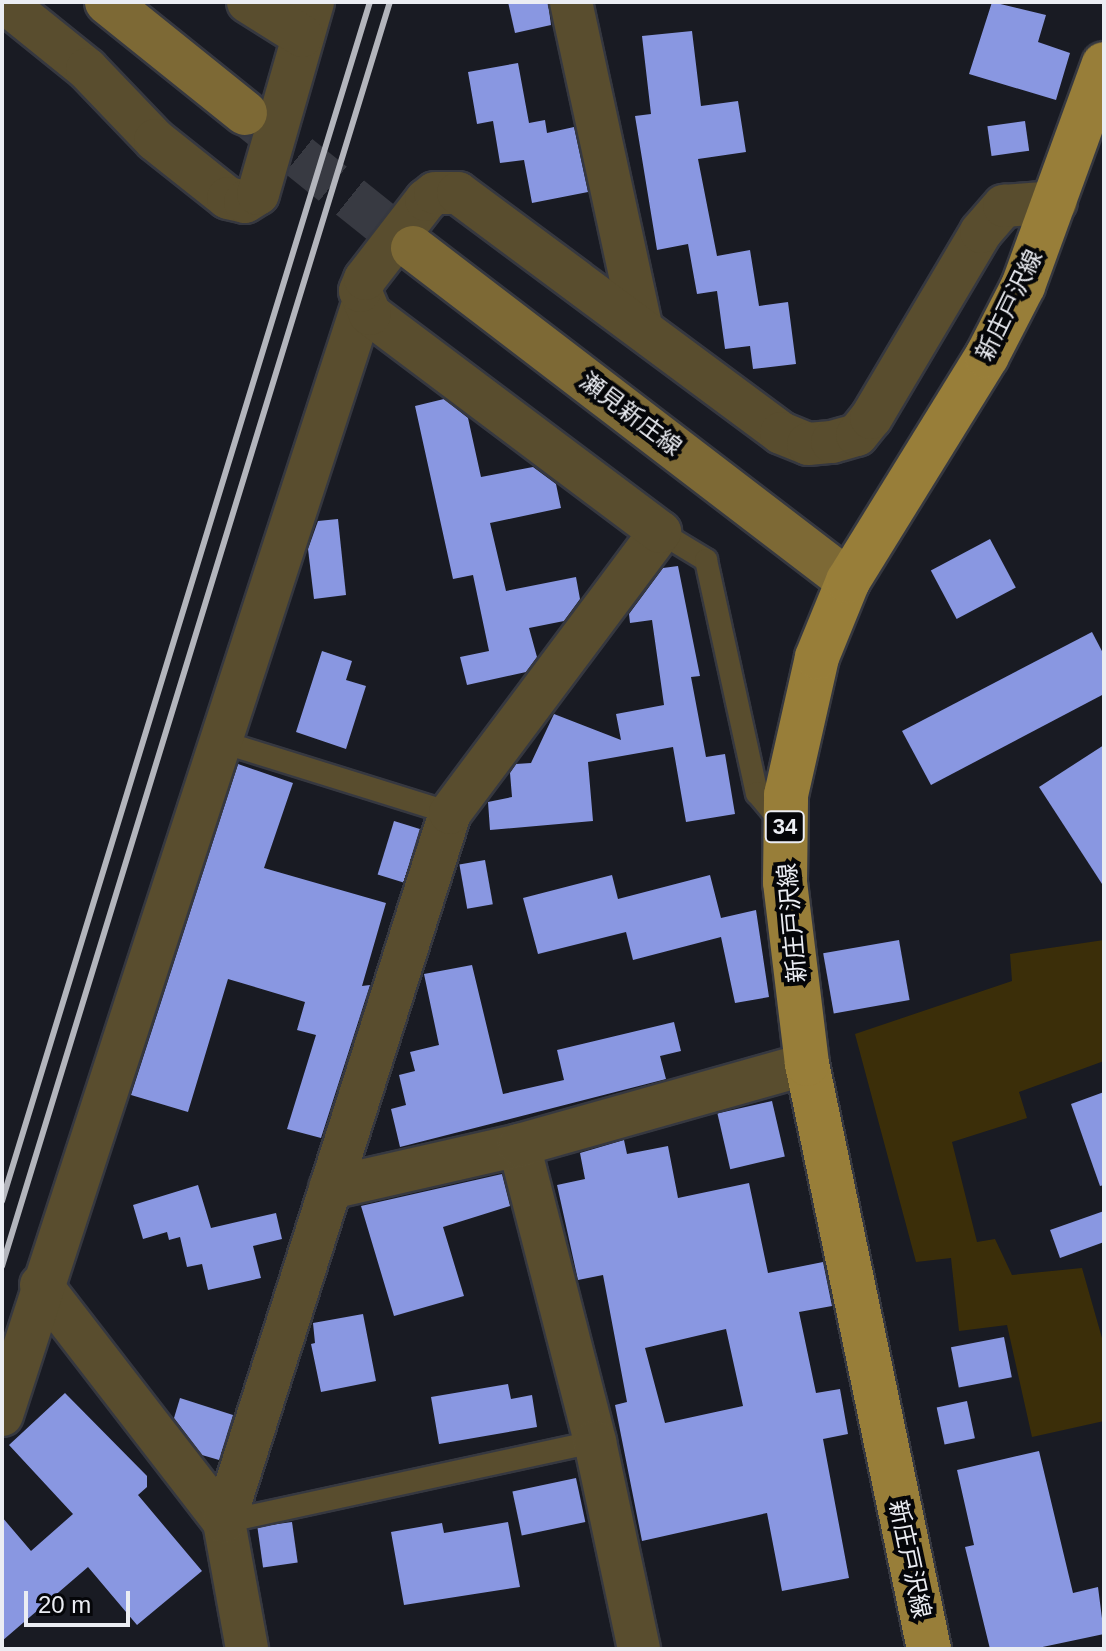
<!DOCTYPE html>
<meta charset="utf-8">
<style>
body{margin:0}
#map{position:relative;width:1106px;height:1651px;overflow:hidden;background:#191b23;font-family:Helvetica,"Noto Sans JP",sans-serif}
div>[style]{position:absolute}
[style*='--x']{left:calc(var(--x)*1px);top:calc(var(--y)*1px);width:calc(var(--w)*1px);rotate:calc(var(--a)*1deg)}
.green>*{inset:0;background:#3b2e09}
.building>*{inset:0;background:#8997e1;transform-origin:0 0}
.secondary-tunnel>*{height:44px;margin-top:-22px;transform-origin:0;background:repeating-linear-gradient(90deg,#383a42 0 44px,transparent 0 66px)}
.roads{filter:drop-shadow(2px 0 #363840) drop-shadow(-2px 0 #363840) drop-shadow(0 2px #363840) drop-shadow(0 -2px #363840)}
.lane>*{height:22px;margin:-11px;padding:0 11px;transform-origin:11px;border-radius:11px;background:#594d2e}
.street>*{height:42px;margin:-21px;padding:0 21px;transform-origin:21px;border-radius:21px;background:#594d2e}
.secondary>*{height:44px;margin:-22px;padding:0 22px;transform-origin:22px;border-radius:22px;background:#7d6935}
.primary>*{height:44px;margin:-22px;padding:0 22px;transform-origin:22px;border-radius:22px;background:#987e39}
.rail>*{height:6px;margin:-3px;padding:0 3px;transform-origin:3px;border-radius:3px;background:#b3b5bc}
span{translate:-50% -50%;white-space:nowrap;text-align:center;line-height:1.15;-webkit-text-stroke:8px #050609;paint-order:stroke}
.shield-label span{padding:2px 6px;background:#050609;border:2px solid;border-radius:6px;-webkit-text-stroke-width:0}
.shield-label{font-size:22px;color:#ebedf3;font-weight:700}
.street-label{font-size:24px;color:#ebedf3}
.frame{position:absolute;inset:0;border:4px solid #ebedf3;pointer-events:none}
.scale{position:absolute;left:24px;top:1591px;width:106px;height:36px;box-sizing:border-box;border:4px solid #ebedf3;border-top:0;padding-left:10px;font-size:24px;line-height:28px;white-space:nowrap;color:#ebedf3;-webkit-text-stroke:6px #050609;paint-order:stroke}
</style>
<div id="map">
<div class="green">
<div style="clip-path:polygon(1104px 940px,1104px 1061px,1019px 1092px,1027px 1118px,952px 1142px,977px 1242px,995px 1239px,1012px 1275px,1082px 1268px,1104px 1345px,1104px 1421px,1032px 1437px,1007px 1325px,959px 1331px,951px 1258px,916px 1262px,855px 1034px,1012px 981px,1010px 954px)"></div>
</div>
<div class="building">
<div style="clip-path:polygon(508px 2px,548px 2px,551px 25px,515px 33px)"></div>
<div style="clip-path:polygon(992px 2px,1046px 15px,1038px 42px,1070px 53px,1056px 100px,969px 74px)"></div>
<div style="clip-path:polygon(692px 31px,701px 106px,738px 101px,746px 152px,698px 159px,717px 256px,750px 250px,759px 306px,788px 302px,796px 364px,753px 369px,750px 346px,725px 349px,717px 291px,697px 294px,688px 244px,657px 250px,635px 116px,651px 114px,642px 36px)"></div>
<div style="clip-path:polygon(518px 63px,529px 123px,545px 120px,547px 133px,574px 127px,588px 192px,532px 203px,524px 160px,500px 163px,493px 121px,477px 124px,468px 72px)"></div>
<div style="left:1025px;top:121px;width:30px;height:38px;rotate:82deg"></div>
<div style="clip-path:polygon(444px 399px,468px 418px,481px 477px,533px 467px,556px 484px,561px 508px,490px 523px,506px 591px,576px 577px,580px 599px,564px 621px,529px 628px,537px 657px,526px 672px,467px 685px,460px 657px,489px 651px,473px 575px,453px 579px,415px 406px)"></div>
<div style="clip-path:polygon(338px 519px,346px 595px,314px 599px,308px 549px,318px 521px)"></div>
<div style="left:990px;top:539px;width:55px;height:67px;rotate:62deg"></div>
<div style="clip-path:polygon(678px 566px,700px 676px,691px 677px,706px 757px,725px 754px,735px 814px,686px 822px,673px 747px,588px 762px,593px 821px,490px 830px,488px 802px,512px 797px,510px 773px,516px 764px,531px 763px,554px 714px,621px 740px,616px 714px,664px 705px,652px 620px,630px 623px,629px 614px,663px 568px)"></div>
<div style="clip-path:polygon(1092px 632px,1104px 655px,1104px 694px,931px 785px,902px 731px)"></div>
<div style="clip-path:polygon(322px 651px,352px 661px,346px 680px,366px 686px,346px 749px,296px 732px)"></div>
<div style="clip-path:polygon(1104px 745px,1104px 887px,1039px 787px)"></div>
<div style="clip-path:polygon(238px 764px,293px 783px,264px 868px,386px 903px,362px 986px,370px 985px,321px 1138px,287px 1129px,316px 1035px,297px 1030px,305px 1002px,228px 979px,188px 1112px,131px 1095px)"></div>
<div style="left:394px;top:821px;width:27px;height:56px;rotate:17deg"></div>
<div style="left:485px;top:860px;width:45px;height:26px;rotate:80deg"></div>
<div style="clip-path:polygon(612px 875px,618px 899px,710px 875px,721px 918px,756px 910px,769px 997px,735px 1003px,721px 937px,633px 960px,626px 932px,538px 954px,523px 898px)"></div>
<div style="left:899px;top:940px;width:61px;height:77px;rotate:80deg"></div>
<div style="clip-path:polygon(472px 965px,503px 1094px,564px 1080px,557px 1050px,674px 1022px,681px 1051px,660px 1056px,666px 1079px,400px 1147px,391px 1109px,406px 1105px,399px 1075px,415px 1071px,410px 1052px,439px 1045px,424px 974px)"></div>
<div style="clip-path:polygon(1104px 1092px,1104px 1185px,1100px 1186px,1071px 1104px)"></div>
<div style="left:772px;top:1101px;width:57px;height:56px;rotate:77deg"></div>
<div style="clip-path:polygon(evenodd,624px 1140px,627px 1154px,668px 1146px,678px 1198px,749px 1183px,768px 1273px,823px 1262px,832px 1306px,799px 1312px,816px 1393px,840px 1389px,848px 1434px,823px 1439px,849px 1578px,782px 1591px,767px 1513px,642px 1541px,615px 1405px,627px 1402px,603px 1275px,578px 1280px,557px 1185px,585px 1179px,580px 1153px,624px 1140px,726px 1329px,743px 1406px,665px 1423px,645px 1348px,726px 1329px)"></div>
<div style="clip-path:polygon(502px 1174px,510px 1206px,443px 1227px,464px 1296px,394px 1316px,361px 1206px)"></div>
<div style="clip-path:polygon(198px 1185px,211px 1228px,276px 1213px,282px 1239px,253px 1246px,261px 1278px,208px 1290px,202px 1264px,187px 1267px,180px 1237px,169px 1240px,167px 1232px,143px 1239px,133px 1205px)"></div>
<div style="clip-path:polygon(1104px 1211px,1104px 1242px,1060px 1258px,1050px 1230px)"></div>
<div style="clip-path:polygon(363px 1314px,376px 1381px,321px 1392px,311px 1344px,315px 1343px,313px 1323px)"></div>
<div style="left:1004px;top:1337px;width:41px;height:54px;rotate:79deg"></div>
<div style="clip-path:polygon(508px 1384px,511px 1399px,532px 1395px,537px 1427px,439px 1444px,431px 1397px)"></div>
<div style="clip-path:polygon(65px 1393px,147px 1476px,147px 1487px,138px 1495px,202px 1571px,137px 1625px,88px 1567px,2px 1641px,2px 1517px,31px 1551px,73px 1514px,9px 1445px)"></div>
<div style="clip-path:polygon(180px 1398px,233px 1415px,219px 1460px,202px 1455px,174px 1418px)"></div>
<div style="left:967px;top:1401px;width:38px;height:31px;rotate:78deg"></div>
<div style="clip-path:polygon(1039px 1451px,1073px 1593px,1098px 1587px,1104px 1634px,1033px 1649px,990px 1649px,965px 1547px,974px 1545px,957px 1470px)"></div>
<div style="left:576px;top:1478px;width:45px;height:65px;rotate:78deg"></div>
<div style="left:292px;top:1522px;width:41px;height:35px;rotate:82deg"></div>
<div style="clip-path:polygon(508px 1522px,520px 1587px,404px 1605px,391px 1532px,442px 1523px,444px 1533px)"></div>
</div>
<div class="secondary-tunnel">
<div style="--x:247;--y:115;--w:213;--a:38.7"></div>
</div>
<div class="roads">
<div class="lane">
<div style="--x:660;--y:532;--w:54;--a:31.3"></div>
<div style="--x:706;--y:560;--w:239;--a:77.7"></div>
<div style="--x:757;--y:793;--w:39;--a:50"></div>
<div style="--x:219;--y:741;--w:242;--a:17.3"></div>
<div style="--x:224;--y:1522;--w:380;--a:-12.2"></div>
</div>
<div class="street">
<div style="--x:4;--y:2;--w:107;--a:38.9"></div>
<div style="--x:87;--y:69;--w:98;--a:46.2"></div>
<div style="--x:155;--y:140;--w:93;--a:38.5"></div>
<div style="--x:228;--y:198;--w:17;--a:13"></div>
<div style="--x:245;--y:202;--w:15;--a:-32"></div>
<div style="--x:258;--y:194;--w:200;--a:-74"></div>
<div style="--x:248;--y:2;--w:64;--a:32.2"></div>
<div style="--x:571;--y:2;--w:330;--a:77.8"></div>
<div style="--x:519;--y:1145;--w:307;--a:75.6"></div>
<div style="--x:595;--y:1442;--w:212;--a:78"></div>
<div style="--x:330;--y:1188;--w:194;--a:-12.8"></div>
<div style="--x:519;--y:1145;--w:299;--a:-15.7"></div>
<div style="--x:41;--y:1285;--w:299;--a:52.3"></div>
<div style="--x:224;--y:1522;--w:129;--a:79.7"></div>
<div style="--x:2;--y:1415;--w:1169;--a:-72.01"></div>
<div style="--x:224;--y:1522;--w:744;--a:-72.32"></div>
<div style="--x:450;--y:813;--w:351;--a:-53.2"></div>
<div style="--x:660;--y:532;--w:363;--a:-143.1"></div>
<div style="--x:370;--y:314;--w:25;--a:-113"></div>
<div style="--x:360;--y:291;--w:13;--a:-67"></div>
<div style="--x:365;--y:279;--w:100;--a:-52.3"></div>
<div style="--x:426;--y:200;--w:11;--a:-38"></div>
<div style="--x:435;--y:193;--w:23;--a:0"></div>
<div style="--x:458;--y:193;--w:402;--a:36.6"></div>
<div style="--x:781;--y:433;--w:29;--a:22"></div>
<div style="--x:808;--y:444;--w:24;--a:-5"></div>
<div style="--x:832;--y:442;--w:26;--a:-16"></div>
<div style="--x:857;--y:435;--w:22;--a:-51"></div>
<div style="--x:871;--y:418;--w:216;--a:-59.4"></div>
<div style="--x:981;--y:232;--w:35;--a:-49"></div>
<div style="--x:1004;--y:206;--w:52;--a:-4.4"></div>
</div>
<div class="secondary">
<div style="--x:107;--y:2;--w:177;--a:38.8"></div>
<div style="--x:413;--y:248;--w:548;--a:37.43"></div>
</div>
<div class="primary">
<div style="--x:929;--y:1649;--w:598;--a:-101.78"></div>
<div style="--x:807;--y:1064;--w:183;--a:-96.9"></div>
<div style="--x:785;--y:882;--w:87;--a:-89.3"></div>
<div style="--x:786;--y:795;--w:141;--a:-77.3"></div>
<div style="--x:817;--y:657;--w:82;--a:-67.8"></div>
<div style="--x:848;--y:581;--w:264;--a:-58.3"></div>
<div style="--x:987;--y:356;--w:79;--a:-62.8"></div>
<div style="--x:1023;--y:286;--w:236;--a:-70"></div>
</div>
</div>
<div class="rail">
<div style="--x:2;--y:1201;--w:1254;--a:-72.94"></div>
<div style="--x:2;--y:1266;--w:1322;--a:-72.94"></div>
</div>
<div class="shield-label">
<span style="left:785px;top:827px">34</span>
</div>
<div class="street-label">
<span style="left:1009px;top:305px;rotate:-64deg">新庄戸沢線</span>
<span style="left:631px;top:414px;rotate:37deg">瀬見新庄線</span>
<span style="left:792px;top:923px;rotate:-95deg">新庄戸沢線</span>
<span style="left:910px;top:1559px;rotate:78deg">新庄戸沢線</span>
</div>
<div class="frame"></div>
<div class="scale">20 m</div>
</div>
